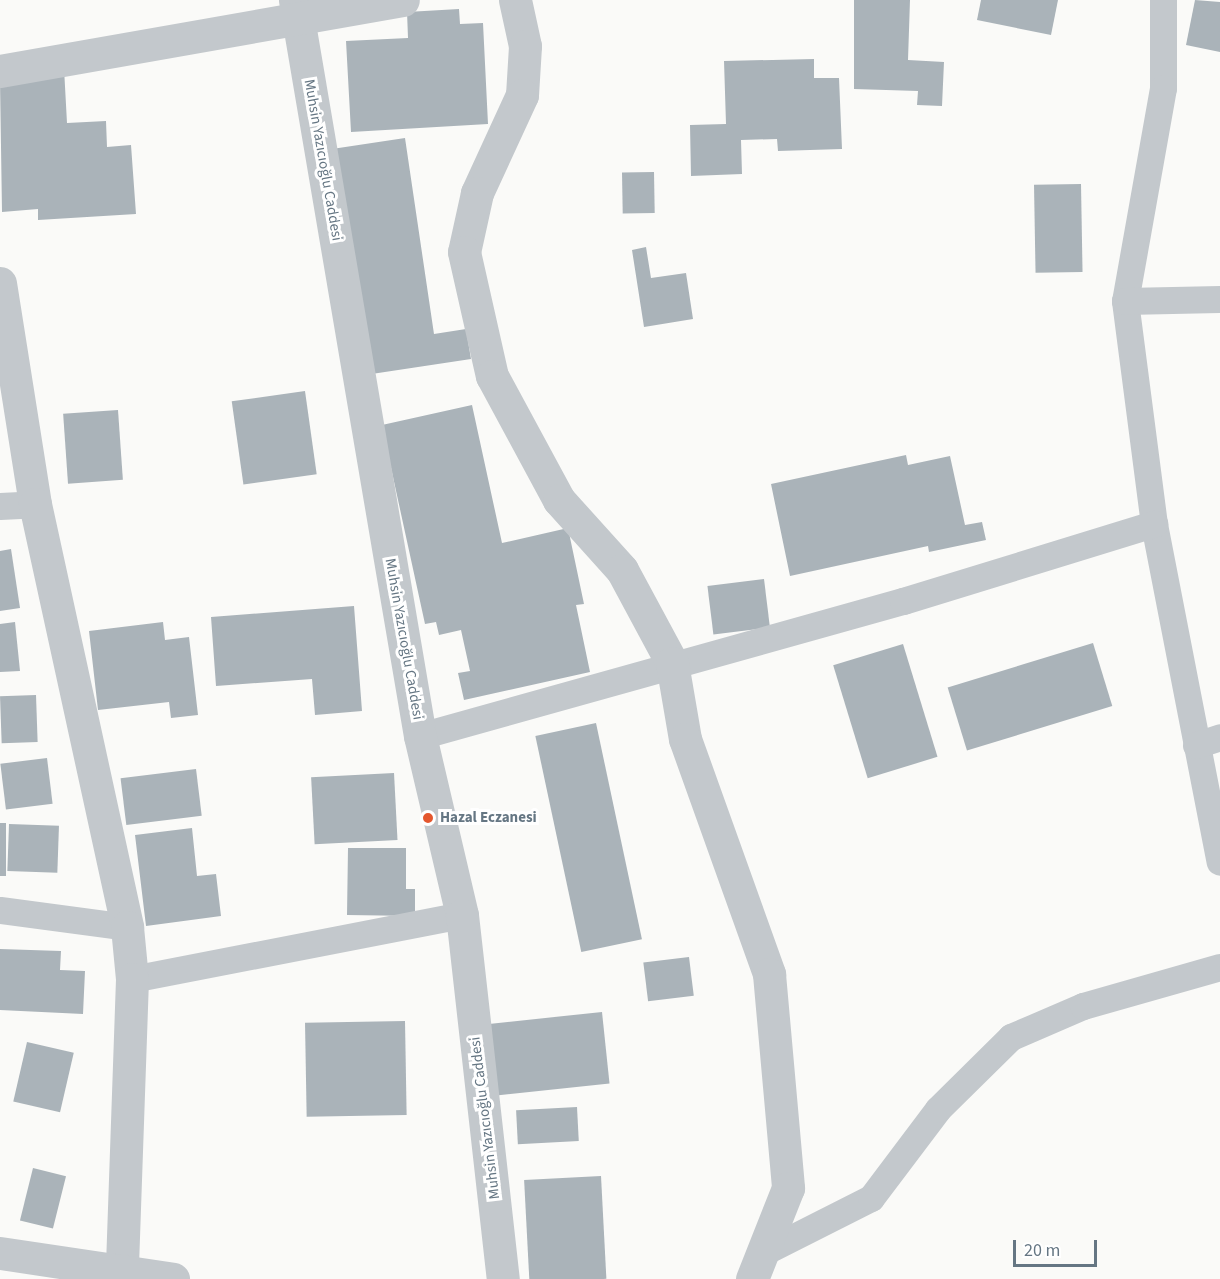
<!DOCTYPE html>
<meta charset="utf-8">
<style>
body{margin:0}
#map{position:relative;width:1220px;height:1279px;overflow:hidden;background:#fafaf8;font-family:"Source Sans 3",sans-serif}
div>[style]{position:absolute}
[style*='--x']{left:calc(var(--x)*1px);top:calc(var(--y)*1px);width:calc(var(--w)*1px);rotate:calc(var(--a)*1deg)}
.building>*{inset:0;background:#aab3b9;transform-origin:0 0}
.minor>*{height:27px;margin:-13.5px;padding:0 13.5px;transform-origin:13.5px;border-radius:13.5px;background:#c3c8cc}
.tertiary>*{height:33px;margin:-16.5px;padding:0 16.5px;transform-origin:16.5px;border-radius:16.5px;background:#c3c8cc}
.dots>*{width:16px;height:16px;translate:-50% -50%;box-sizing:border-box;border:3px solid #fff;border-radius:50%}
span{translate:-50% -50%;white-space:nowrap;text-align:center;line-height:1.15;-webkit-text-stroke:6px #fff;paint-order:stroke}
.street-label{font-size:15px;color:#657683}
.poi-label{font-size:15px;color:#657683;font-weight:700}
.left{translate:0 -50%;text-align:left}
.scale{position:absolute;left:1013px;top:1240px;width:84px;height:27px;box-sizing:border-box;border:3px solid #657683;border-top:0;padding-left:8px;font-size:18px;line-height:21px;white-space:nowrap;color:#657683;-webkit-text-stroke:4px #fff;paint-order:stroke}
</style>
<div id="map">
<div class="building">
<div style="clip-path:polygon(854px 0,910px 0,908px 60px,944px 62px,942px 106px,917px 105px,918px 91px,854px 89px)"></div>
<div style="clip-path:polygon(981px 0,1058px 0,1051px 35px,977px 20px)"></div>
<div style="clip-path:polygon(1195px 0,1220px 2px,1220px 52px,1186px 45px)"></div>
<div style="clip-path:polygon(459px 9px,460px 24px,483px 23px,488px 124px,351px 132px,346px 41px,408px 38px,407px 12px)"></div>
<div style="clip-path:polygon(814px 59px,814px 78px,839px 78px,842px 149px,778px 151px,777px 139px,741px 140px,742px 174px,691px 176px,690px 125px,726px 124px,724px 61px)"></div>
<div style="clip-path:polygon(64px 68px,67px 123px,106px 121px,107px 147px,131px 145px,136px 214px,38px 220px,38px 209px,2px 212px,0 81px)"></div>
<div style="clip-path:polygon(405px 138px,434px 334px,466px 329px,471px 359px,365px 375px,332px 149px)"></div>
<div style="left:654px;top:172px;width:41px;height:32px;rotate:89deg"></div>
<div style="left:1081px;top:184px;width:88px;height:47px;rotate:89deg"></div>
<div style="clip-path:polygon(646px 247px,651px 278px,686px 273px,693px 319px,644px 327px,632px 250px)"></div>
<div style="left:305px;top:391px;width:84px;height:74px;rotate:82deg"></div>
<div style="clip-path:polygon(472px 405px,502px 543px,568px 528px,584px 604px,576px 605px,590px 672px,464px 700px,458px 673px,470px 671px,461px 630px,439px 635px,436px 622px,425px 624px,388px 454px,373px 427px)"></div>
<div style="left:118px;top:410px;width:70px;height:55px;rotate:86deg"></div>
<div style="clip-path:polygon(906px 455px,908px 465px,950px 456px,965px 525px,982px 522px,986px 540px,929px 552px,928px 546px,790px 576px,771px 484px)"></div>
<div style="clip-path:polygon(11px 549px,20px 608px,0 611px,0 551px)"></div>
<div style="left:764px;top:579px;width:49px;height:57px;rotate:83deg"></div>
<div style="clip-path:polygon(354px 606px,362px 711px,315px 715px,312px 679px,216px 686px,211px 617px)"></div>
<div style="clip-path:polygon(15px 622px,20px 671px,0 672px,0 624px)"></div>
<div style="clip-path:polygon(163px 622px,165px 640px,189px 637px,198px 715px,171px 718px,169px 702px,98px 710px,89px 631px)"></div>
<div style="left:1093px;top:643px;width:66px;height:152px;rotate:73deg"></div>
<div style="left:903px;top:644px;width:118px;height:73px;rotate:73deg"></div>
<div style="left:36px;top:695px;width:47px;height:36px;rotate:88deg"></div>
<div style="left:596px;top:723px;width:221px;height:62px;rotate:78deg"></div>
<div style="left:47px;top:758px;width:46px;height:47px;rotate:83deg"></div>
<div style="left:196px;top:769px;width:47px;height:76px;rotate:83deg"></div>
<div style="left:394px;top:773px;width:67px;height:83px;rotate:87deg"></div>
<div style="left:0;top:823px;width:6px;height:53px"></div>
<div style="left:9px;top:824px;width:50px;height:47px;rotate:2deg"></div>
<div style="clip-path:polygon(192px 828px,197px 876px,216px 874px,221px 916px,146px 926px,135px 835px)"></div>
<div style="clip-path:polygon(348px 848px,406px 848px,406px 889px,415px 889px,415px 916px,347px 915px)"></div>
<div style="clip-path:polygon(0 949px,61px 951px,60px 970px,85px 971px,83px 1014px,0 1010px)"></div>
<div style="left:689px;top:957px;width:39px;height:46px;rotate:83deg"></div>
<div style="left:602px;top:1012px;width:72px;height:116px;rotate:84deg"></div>
<div style="left:405px;top:1021px;width:94px;height:100px;rotate:89deg"></div>
<div style="left:27px;top:1042px;width:48px;height:61px;rotate:13deg"></div>
<div style="left:577px;top:1107px;width:34px;height:61px;rotate:87deg"></div>
<div style="left:33px;top:1168px;width:34px;height:54px;rotate:14deg"></div>
<div style="left:601px;top:1176px;width:103px;height:77px;rotate:87deg"></div>
</div>
<div class="minor">
<div style="--x:1163;--y:0;--w:88;--a:90"></div>
<div style="--x:1163;--y:88;--w:216;--a:100.1"></div>
<div style="--x:1125;--y:301;--w:225;--a:82.6"></div>
<div style="--x:1154;--y:524;--w:344;--a:79"></div>
<div style="--x:1125;--y:301;--w:95;--a:-1.2"></div>
<div style="--x:0;--y:506;--w:35;--a:-3"></div>
<div style="--x:420;--y:736;--w:502;--a:-15.62"></div>
<div style="--x:903;--y:601;--w:263;--a:-17.1"></div>
<div style="--x:1196;--y:745;--w:25;--a:-18"></div>
<div style="--x:0;--y:910;--w:128;--a:7.6"></div>
<div style="--x:132;--y:979;--w:336;--a:-11"></div>
<div style="--x:762;--y:1253;--w:122;--a:-26.8"></div>
<div style="--x:871;--y:1198;--w:111;--a:-53"></div>
<div style="--x:938;--y:1109;--w:103;--a:-44.6"></div>
<div style="--x:1011;--y:1037;--w:78;--a:-23.3"></div>
<div style="--x:1083;--y:1006;--w:142;--a:-15.9"></div>
</div>
<div class="tertiary">
<div style="--x:295;--y:0;--w:747;--a:80.36"></div>
<div style="--x:420;--y:736;--w:184;--a:76.8"></div>
<div style="--x:462;--y:915;--w:366;--a:83.6"></div>
<div style="--x:515;--y:0;--w:47;--a:77.7"></div>
<div style="--x:525;--y:46;--w:49;--a:93.5"></div>
<div style="--x:522;--y:95;--w:108;--a:114.7"></div>
<div style="--x:477;--y:193;--w:60;--a:102.4"></div>
<div style="--x:464;--y:252;--w:127;--a:77.3"></div>
<div style="--x:492;--y:376;--w:141;--a:61.6"></div>
<div style="--x:559;--y:500;--w:94;--a:48"></div>
<div style="--x:622;--y:570;--w:106;--a:61.7"></div>
<div style="--x:672;--y:663;--w:77;--a:80.3"></div>
<div style="--x:685;--y:739;--w:250;--a:70.3"></div>
<div style="--x:769;--y:974;--w:215;--a:84.9"></div>
<div style="--x:788;--y:1188;--w:98;--a:111.6"></div>
<div style="--x:0;--y:71;--w:409;--a:-10"></div>
<div style="--x:0;--y:283;--w:224;--a:81"></div>
<div style="--x:35;--y:504;--w:433;--a:77.7"></div>
<div style="--x:127;--y:927;--w:52;--a:84.5"></div>
<div style="--x:132;--y:979;--w:291;--a:92"></div>
<div style="--x:122;--y:1270;--w:10;--a:61"></div>
<div style="--x:0;--y:1253;--w:175;--a:8.5"></div>
</div>
<div class="dots">
<div style="left:428px;top:818px;background:#e4572e"></div>
</div>
<div class="street-label">
<span style="left:323px;top:160px;rotate:80deg">Muhsin Yazıcıoğlu Caddesi</span>
<span style="left:404px;top:639px;rotate:80deg">Muhsin Yazıcıoğlu Caddesi</span>
<span style="left:485px;top:1118px;rotate:-97deg">Muhsin Yazıcıoğlu Caddesi</span>
</div>
<div class="poi-label">
<span class="left" style="left:440px;top:818px">Hazal Eczanesi</span>
</div>
<div class="scale">20 m</div>
</div>
